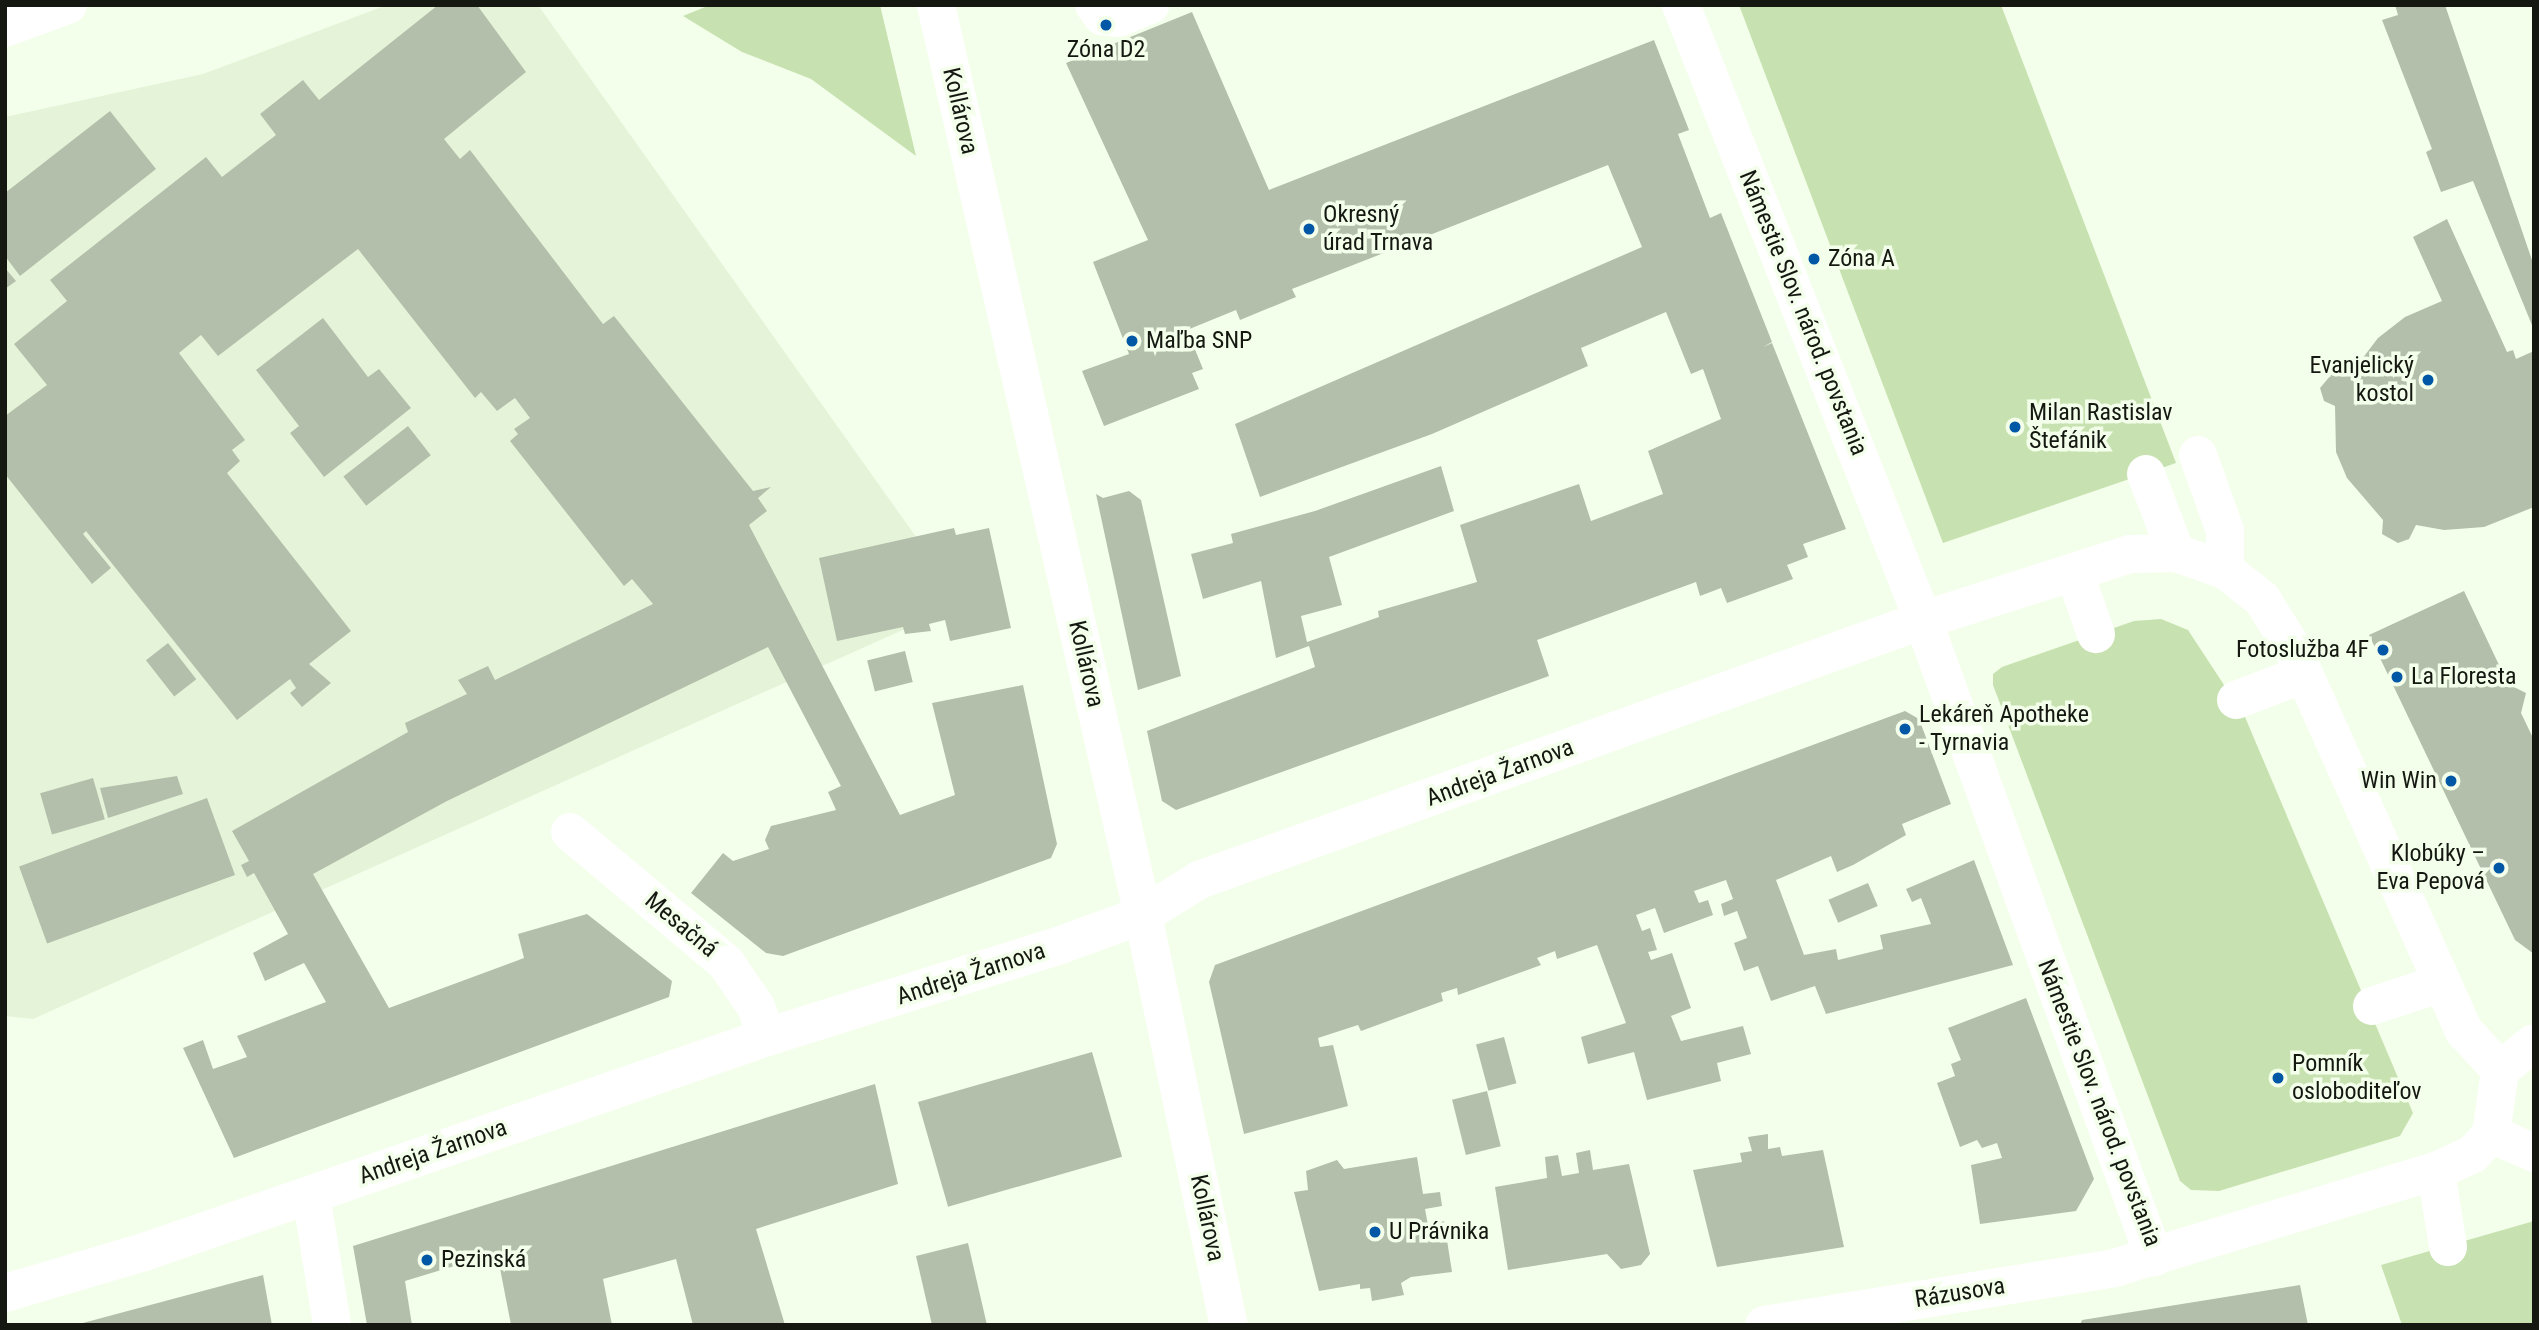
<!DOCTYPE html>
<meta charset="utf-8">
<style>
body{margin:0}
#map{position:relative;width:2539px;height:1330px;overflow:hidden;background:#f3ffea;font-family:"Roboto Condensed",sans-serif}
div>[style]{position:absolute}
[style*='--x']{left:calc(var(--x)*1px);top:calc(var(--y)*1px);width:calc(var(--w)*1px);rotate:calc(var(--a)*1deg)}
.built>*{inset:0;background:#e5f4d9}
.green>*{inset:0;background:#c7e2b0}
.building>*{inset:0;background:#b4bfab;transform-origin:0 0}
.minor>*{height:38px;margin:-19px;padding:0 19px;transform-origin:19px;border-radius:19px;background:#fff}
.dots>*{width:19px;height:19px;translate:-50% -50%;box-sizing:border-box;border:4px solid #f3ffea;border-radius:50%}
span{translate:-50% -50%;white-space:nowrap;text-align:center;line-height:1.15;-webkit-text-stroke:7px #f3ffea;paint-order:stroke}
.poi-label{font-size:24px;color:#141811}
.left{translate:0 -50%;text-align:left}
.right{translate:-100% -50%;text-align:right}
.street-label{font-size:24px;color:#141811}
.frame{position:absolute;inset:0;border:7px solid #141811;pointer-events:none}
</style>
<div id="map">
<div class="built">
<div style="clip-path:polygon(387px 5px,538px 5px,963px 603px,33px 1019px,5px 1016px,5px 117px,203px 74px)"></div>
</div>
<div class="green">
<div style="clip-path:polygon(710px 5px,880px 5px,916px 156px,811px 79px,742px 52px,683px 16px)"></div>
<div style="clip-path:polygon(1739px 5px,2001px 5px,2176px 463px,1943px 543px)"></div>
<div style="clip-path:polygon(2161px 619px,2188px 630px,2245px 717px,2413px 1113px,2400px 1136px,2219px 1191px,2191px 1190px,2180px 1181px,1993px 685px,1993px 674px,2002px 667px,2134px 621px)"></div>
<div style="clip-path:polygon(2534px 1221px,2534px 1325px,2402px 1325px,2381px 1265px)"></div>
</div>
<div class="building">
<div style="clip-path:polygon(438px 5px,477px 5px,526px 72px,444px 139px,460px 159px,470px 150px,603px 324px,614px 316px,753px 491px,771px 487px,758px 498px,767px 511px,749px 525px,900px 815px,955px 795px,932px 703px,1023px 685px,1057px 844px,1051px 858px,783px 956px,766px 953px,691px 893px,723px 853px,733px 861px,769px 849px,765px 840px,771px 826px,836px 810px,828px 792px,841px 786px,768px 647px,447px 801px,313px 874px,389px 1008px,524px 958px,518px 934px,587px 914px,672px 981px,669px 997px,234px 1158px,183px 1048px,203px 1040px,213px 1069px,247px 1057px,237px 1036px,326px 1002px,304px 963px,265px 981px,253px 953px,288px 934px,254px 873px,247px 877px,241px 865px,249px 861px,232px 831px,408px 732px,405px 723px,467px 694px,458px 680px,488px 666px,495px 680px,653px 604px,632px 579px,624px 586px,510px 441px,518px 434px,514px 429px,530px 418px,515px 398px,497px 411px,481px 392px,475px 398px,358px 249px,218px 356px,201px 335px,179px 353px,245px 440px,232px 450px,240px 461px,227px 473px,351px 631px,309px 664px,331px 683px,302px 707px,290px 693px,296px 688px,290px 679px,237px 720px,86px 531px,83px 534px,111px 568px,92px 584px,5px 474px,5px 416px,47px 385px,14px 344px,67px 301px,50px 280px,206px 157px,222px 177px,276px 135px,260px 114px,303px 80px,319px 100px)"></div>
<div style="clip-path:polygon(2395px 5px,2445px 5px,2534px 266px,2534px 330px,2473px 181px,2441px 192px,2426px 152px,2432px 149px,2382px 20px,2398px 15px)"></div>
<div style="clip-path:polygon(1192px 12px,1269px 190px,1654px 40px,1689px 130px,1678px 134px,1710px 218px,1721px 213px,1772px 342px,1763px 347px,1772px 343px,1846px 529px,1803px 544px,1808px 557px,1787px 565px,1793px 579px,1727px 603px,1721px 588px,1700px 596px,1696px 582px,1537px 640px,1549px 676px,1176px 810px,1162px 801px,1147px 731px,1315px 667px,1309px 646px,1276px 658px,1261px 581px,1203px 599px,1191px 554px,1233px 543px,1231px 534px,1315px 511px,1441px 466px,1454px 511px,1329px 557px,1342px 605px,1301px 616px,1307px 642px,1379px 617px,1378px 611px,1477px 582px,1460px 525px,1579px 484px,1591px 521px,1663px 494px,1648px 451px,1721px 419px,1703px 369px,1691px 374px,1666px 312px,1581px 348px,1588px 366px,1432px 434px,1260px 497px,1235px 424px,1642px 247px,1608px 165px,1292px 289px,1296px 297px,1240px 320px,1236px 310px,1187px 330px,1203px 369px,1192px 373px,1199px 389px,1104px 426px,1082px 371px,1129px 354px,1093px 262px,1148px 240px,1066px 63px)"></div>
<div style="clip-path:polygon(110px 111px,156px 169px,20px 276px,5px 256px,5px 193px)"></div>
<div style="clip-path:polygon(2447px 219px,2507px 352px,2513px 350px,2516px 359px,2534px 351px,2534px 507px,2484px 527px,2444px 530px,2416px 525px,2409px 539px,2398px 543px,2382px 534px,2383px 520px,2347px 478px,2336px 452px,2335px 406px,2324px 401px,2320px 388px,2331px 375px,2349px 376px,2378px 338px,2405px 317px,2442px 301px,2413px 237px)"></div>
<div style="clip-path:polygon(5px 268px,16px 281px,5px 289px)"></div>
<div style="clip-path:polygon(323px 318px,368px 377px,379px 369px,411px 408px,324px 477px,290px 433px,299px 426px,256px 370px)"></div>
<div style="left:408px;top:426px;width:37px;height:82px;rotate:52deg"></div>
<div style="clip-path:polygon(1129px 491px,1141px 500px,1181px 676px,1138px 690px,1096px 494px,1103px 498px)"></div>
<div style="clip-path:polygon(954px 528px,956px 535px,989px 528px,1011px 628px,950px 641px,945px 620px,929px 624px,931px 631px,905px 634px,903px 627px,837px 641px,819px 558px)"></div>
<div style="clip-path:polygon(2464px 591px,2508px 684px,2526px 693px,2521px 713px,2534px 740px,2534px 954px,2515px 940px,2369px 635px)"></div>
<div style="left:168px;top:643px;width:46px;height:28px;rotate:52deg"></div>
<div style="left:905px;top:651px;width:32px;height:39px;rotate:76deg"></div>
<div style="clip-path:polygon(1905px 711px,1919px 719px,1951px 804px,1902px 824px,1906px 835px,1853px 865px,1837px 872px,1831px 856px,1776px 880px,1804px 955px,1836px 949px,1838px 960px,1883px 949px,1880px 935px,1931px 924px,1921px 898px,1912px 902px,1906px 889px,1974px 860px,2013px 965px,1826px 1014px,1815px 986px,1771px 1001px,1758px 966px,1744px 971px,1734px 943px,1747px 938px,1737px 911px,1724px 916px,1721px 904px,1733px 899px,1726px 880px,1694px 891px,1699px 903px,1708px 900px,1713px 915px,1664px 933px,1655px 908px,1636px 915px,1642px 931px,1650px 928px,1657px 950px,1648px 952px,1651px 960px,1672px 953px,1691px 1008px,1671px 1016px,1681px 1041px,1743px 1026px,1751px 1054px,1717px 1063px,1721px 1081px,1647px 1100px,1634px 1052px,1588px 1064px,1581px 1037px,1626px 1023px,1597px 945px,1557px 959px,1555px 951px,1537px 958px,1541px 965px,1458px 995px,1457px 988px,1441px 993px,1443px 1001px,1361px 1031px,1358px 1025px,1318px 1038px,1320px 1047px,1333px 1045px,1348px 1106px,1244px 1134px,1209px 982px,1215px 965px)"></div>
<div style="clip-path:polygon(177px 776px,183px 794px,108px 818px,100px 788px)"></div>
<div style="left:93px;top:778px;width:43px;height:55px;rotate:74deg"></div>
<div style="left:207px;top:798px;width:82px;height:200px;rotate:70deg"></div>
<div style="left:1868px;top:883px;width:25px;height:43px;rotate:67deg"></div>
<div style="clip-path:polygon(2026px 998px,2094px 1179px,2076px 1211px,1980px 1224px,1971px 1165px,2002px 1158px,1997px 1143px,1982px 1148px,1977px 1140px,1960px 1147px,1937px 1083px,1955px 1076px,1951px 1064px,1961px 1060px,1948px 1028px)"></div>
<div style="left:1504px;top:1037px;width:48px;height:29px;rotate:75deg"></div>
<div style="left:1092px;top:1052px;width:109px;height:181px;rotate:74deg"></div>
<div style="clip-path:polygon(875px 1084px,898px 1184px,756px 1229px,785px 1325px,693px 1325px,676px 1259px,603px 1279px,612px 1325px,511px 1325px,497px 1253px,405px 1281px,412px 1325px,367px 1325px,353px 1246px)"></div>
<div style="left:1487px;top:1091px;width:57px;height:36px;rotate:76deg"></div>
<div style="clip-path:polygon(1768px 1134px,1768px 1149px,1780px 1147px,1782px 1156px,1823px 1150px,1844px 1247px,1717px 1267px,1693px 1170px,1742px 1162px,1740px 1153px,1752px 1151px,1748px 1137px)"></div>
<div style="clip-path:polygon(1590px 1150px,1593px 1170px,1629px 1164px,1650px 1254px,1641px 1265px,1621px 1269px,1607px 1254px,1508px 1270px,1495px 1187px,1547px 1178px,1545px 1157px,1558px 1155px,1562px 1176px,1579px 1173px,1576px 1153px)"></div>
<div style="clip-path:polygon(1417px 1157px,1423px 1194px,1440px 1192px,1442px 1206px,1425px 1209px,1428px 1225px,1444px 1221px,1452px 1272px,1411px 1277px,1401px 1283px,1404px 1295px,1372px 1301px,1370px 1288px,1360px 1289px,1360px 1284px,1319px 1291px,1294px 1192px,1308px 1190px,1306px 1171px,1337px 1160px,1344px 1169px)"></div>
<div style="clip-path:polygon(968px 1243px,987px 1325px,932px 1325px,916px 1256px)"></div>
<div style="clip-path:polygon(263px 1275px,272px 1325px,79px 1325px,79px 1324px)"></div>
<div style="clip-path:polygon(2300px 1285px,2308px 1325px,2080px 1325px,2082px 1320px)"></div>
</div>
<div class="minor">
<div style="--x:936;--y:5;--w:933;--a:77.18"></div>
<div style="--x:1143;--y:915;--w:419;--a:78.2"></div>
<div style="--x:1094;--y:5;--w:14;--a:54"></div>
<div style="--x:1102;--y:16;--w:16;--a:7"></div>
<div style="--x:1118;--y:18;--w:35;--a:-22"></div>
<div style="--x:1681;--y:5;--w:661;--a:68.52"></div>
<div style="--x:1923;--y:620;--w:678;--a:70.07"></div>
<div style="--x:5;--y:28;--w:67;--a:-20.1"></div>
<div style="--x:2198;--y:455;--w:81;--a:70.4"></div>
<div style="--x:2225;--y:531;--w:39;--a:90"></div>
<div style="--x:2146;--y:474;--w:85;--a:69.2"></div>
<div style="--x:2074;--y:572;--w:66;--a:70.5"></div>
<div style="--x:2236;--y:700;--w:73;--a:-20.9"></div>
<div style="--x:570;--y:832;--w:204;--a:40"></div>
<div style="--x:726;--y:963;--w:53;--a:55.7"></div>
<div style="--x:756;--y:1007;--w:32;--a:70"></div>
<div style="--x:2372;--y:1006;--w:74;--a:-18.2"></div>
<div style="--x:2500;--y:1070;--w:43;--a:-38.5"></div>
<div style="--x:2491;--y:1134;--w:47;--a:23.8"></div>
<div style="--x:2436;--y:1171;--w:77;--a:81"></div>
<div style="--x:311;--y:1195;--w:132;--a:80.8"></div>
<div style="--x:5;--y:1293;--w:145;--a:-16.4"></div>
<div style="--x:144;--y:1252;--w:659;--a:-19.04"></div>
<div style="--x:767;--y:1037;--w:310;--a:-17.4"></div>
<div style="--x:1063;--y:944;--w:85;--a:-19.9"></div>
<div style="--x:1143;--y:915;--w:66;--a:-32"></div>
<div style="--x:1199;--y:880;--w:769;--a:-19.75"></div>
<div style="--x:1923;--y:620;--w:217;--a:-17.7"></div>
<div style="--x:2130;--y:554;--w:46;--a:-1.2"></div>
<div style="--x:2176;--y:553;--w:52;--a:19.1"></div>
<div style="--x:2225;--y:570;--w:47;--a:38.1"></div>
<div style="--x:2262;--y:599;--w:59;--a:58.2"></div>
<div style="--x:2293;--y:649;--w:419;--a:65.9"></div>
<div style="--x:2464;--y:1031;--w:53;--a:47.3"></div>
<div style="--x:1764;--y:1325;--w:355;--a:-9.2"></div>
<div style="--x:2114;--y:1268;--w:336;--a:-16.8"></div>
<div style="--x:2436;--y:1171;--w:41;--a:-24.7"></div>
<div style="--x:2473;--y:1154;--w:27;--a:-48"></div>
<div style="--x:2491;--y:1134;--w:65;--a:-82"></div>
</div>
<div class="dots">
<div style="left:1106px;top:25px;background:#0057a5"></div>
<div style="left:1309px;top:229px;background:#0057a5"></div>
<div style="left:1814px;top:259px;background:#0057a5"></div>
<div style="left:1132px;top:341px;background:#0057a5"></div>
<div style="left:2428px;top:380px;background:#0057a5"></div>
<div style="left:2015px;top:427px;background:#0057a5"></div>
<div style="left:2383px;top:650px;background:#0057a5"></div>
<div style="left:2397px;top:677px;background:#0057a5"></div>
<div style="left:1905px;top:729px;background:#0057a5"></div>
<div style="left:2451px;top:781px;background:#0057a5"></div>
<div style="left:2499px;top:868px;background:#0057a5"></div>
<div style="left:2278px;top:1078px;background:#0057a5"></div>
<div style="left:1375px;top:1232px;background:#0057a5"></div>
<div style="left:427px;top:1260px;background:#0057a5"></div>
</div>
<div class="poi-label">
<span style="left:1106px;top:50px">Zóna D2</span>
<span class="left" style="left:1323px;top:229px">Okresný<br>úrad Trnava</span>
<span class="left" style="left:1828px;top:259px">Zóna A</span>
<span class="left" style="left:1146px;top:341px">Maľba SNP</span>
<span class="right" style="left:2414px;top:380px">Evanjelický<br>kostol</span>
<span class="left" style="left:2029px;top:427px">Milan Rastislav<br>Štefánik</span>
<span class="right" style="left:2369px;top:650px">Fotoslužba 4F</span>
<span class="left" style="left:2411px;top:677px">La Floresta</span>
<span class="left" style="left:1919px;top:729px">Lekáreň Apotheke<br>- Tyrnavia</span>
<span class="right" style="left:2437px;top:781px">Win Win</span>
<span class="right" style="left:2485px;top:868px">Klobúky –<br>Eva Pepová</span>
<span class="left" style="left:2292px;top:1078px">Pomník<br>osloboditeľov</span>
<span class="left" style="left:1389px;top:1232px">U Právnika</span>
<span class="left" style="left:441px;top:1260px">Pezinská</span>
</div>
<div class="street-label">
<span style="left:960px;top:111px;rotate:77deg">Kollárova</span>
<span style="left:1803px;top:313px;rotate:68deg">Námestie Slov. národ. povstania</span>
<span style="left:1086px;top:664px;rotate:77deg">Kollárova</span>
<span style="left:1500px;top:773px;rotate:-20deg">Andreja Žarnova</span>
<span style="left:681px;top:925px;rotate:40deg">Mesačná</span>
<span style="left:971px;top:974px;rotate:-18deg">Andreja Žarnova</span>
<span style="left:2099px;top:1103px;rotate:69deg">Námestie Slov. národ. povstania</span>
<span style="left:433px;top:1152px;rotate:-19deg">Andreja Žarnova</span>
<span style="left:1207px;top:1218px;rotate:78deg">Kollárova</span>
<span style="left:1960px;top:1293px;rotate:-9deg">Rázusova</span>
</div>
<div class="frame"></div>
</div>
